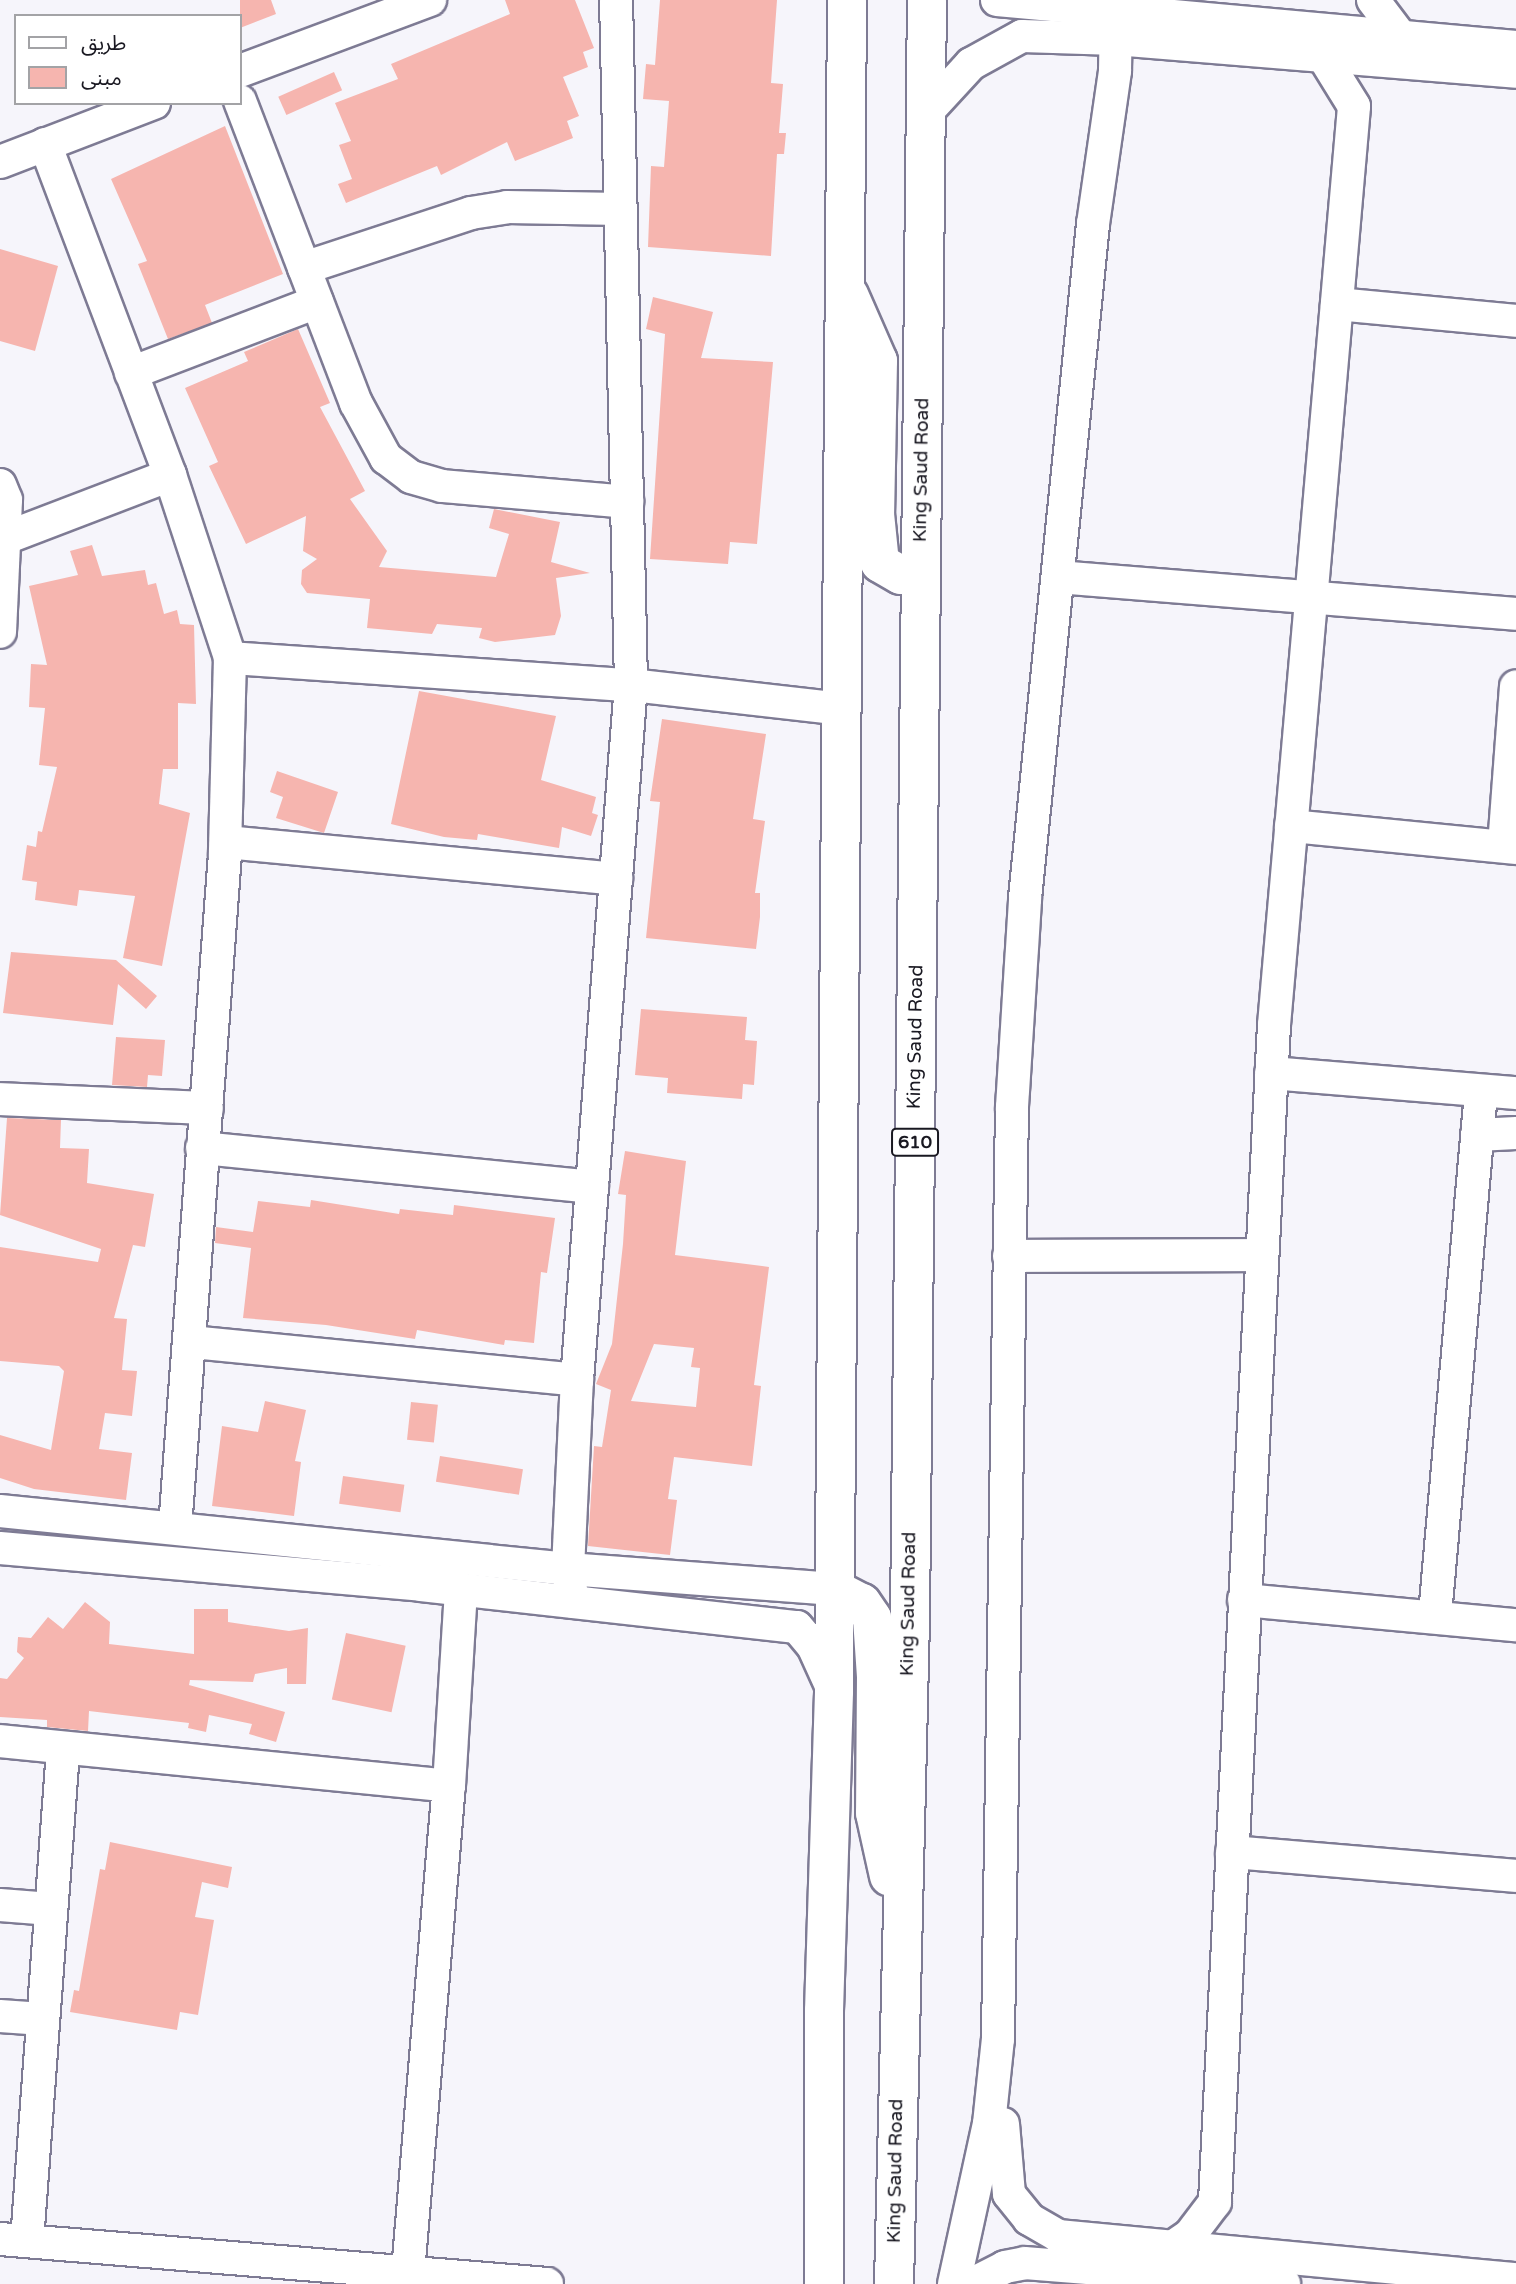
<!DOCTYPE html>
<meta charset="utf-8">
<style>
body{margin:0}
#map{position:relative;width:1516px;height:2284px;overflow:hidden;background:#f6f5fb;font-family:"Varela Round","Noto Sans Arabic",sans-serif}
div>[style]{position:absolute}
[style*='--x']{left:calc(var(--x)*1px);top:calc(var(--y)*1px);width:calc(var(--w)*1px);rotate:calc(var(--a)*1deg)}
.building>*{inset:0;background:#f6b5af;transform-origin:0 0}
.roads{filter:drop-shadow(2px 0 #7e7b94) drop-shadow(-2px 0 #7e7b94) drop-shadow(0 2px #7e7b94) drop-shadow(0 -2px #7e7b94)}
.minor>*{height:32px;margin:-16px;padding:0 16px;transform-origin:16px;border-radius:16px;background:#fff}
.major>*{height:38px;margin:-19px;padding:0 19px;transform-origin:19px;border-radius:19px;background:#fff}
span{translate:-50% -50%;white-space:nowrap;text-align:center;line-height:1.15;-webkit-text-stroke:7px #fff;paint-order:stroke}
.shield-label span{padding:2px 5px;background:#fff;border:2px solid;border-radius:5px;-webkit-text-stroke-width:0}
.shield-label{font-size:18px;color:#191821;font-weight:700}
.street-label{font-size:19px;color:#191821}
.legend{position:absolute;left:14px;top:14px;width:228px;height:91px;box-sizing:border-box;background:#fff;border:2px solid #a3a3a6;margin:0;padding:9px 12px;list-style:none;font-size:21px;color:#191821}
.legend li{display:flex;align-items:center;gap:14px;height:35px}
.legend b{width:35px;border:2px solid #a3a3a6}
</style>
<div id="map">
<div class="building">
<div style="clip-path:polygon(240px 0,271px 0,276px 14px,240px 28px)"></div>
<div style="clip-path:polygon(505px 0,575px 0,594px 48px,583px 52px,588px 67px,563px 77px,579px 116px,567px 121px,573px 138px,515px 161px,507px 142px,441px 175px,437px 166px,346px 203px,338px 184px,352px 179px,339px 145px,351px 141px,335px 103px,398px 79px,391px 64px,510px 14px)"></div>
<div style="clip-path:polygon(660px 0,777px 0,771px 83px,783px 84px,779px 133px,786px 133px,784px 154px,777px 154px,771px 256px,648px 247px,651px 166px,664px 167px,669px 101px,643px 99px,646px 64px,655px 65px)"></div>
<div style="left:334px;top:72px;width:20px;height:61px;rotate:66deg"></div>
<div style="clip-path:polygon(225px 126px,283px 274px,205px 305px,212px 323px,168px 339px,138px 264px,147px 261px,111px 179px)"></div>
<div style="clip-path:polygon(0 249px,58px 266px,35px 351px,0 341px)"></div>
<div style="clip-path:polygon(653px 297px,713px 312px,701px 358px,773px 362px,757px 544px,730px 542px,728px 564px,650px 559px,665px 334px,646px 329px)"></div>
<div style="clip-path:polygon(298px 329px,330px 403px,320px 407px,365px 491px,350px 499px,387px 551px,379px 567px,496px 577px,509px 534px,489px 528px,494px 509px,560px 522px,551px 562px,590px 573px,556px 578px,561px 616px,555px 635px,495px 642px,479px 638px,482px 628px,437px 624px,432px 634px,367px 628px,370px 599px,307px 593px,301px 584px,302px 570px,317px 559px,303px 551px,306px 516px,246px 544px,209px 466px,218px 462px,185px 388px,248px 361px,244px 352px)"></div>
<div style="clip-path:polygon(92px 545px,102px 576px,145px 570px,148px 585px,156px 583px,164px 614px,177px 610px,180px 624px,194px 625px,196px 704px,178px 703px,178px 769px,163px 769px,159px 804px,190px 813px,162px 966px,123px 958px,135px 896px,79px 890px,77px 906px,35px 900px,37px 882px,22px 880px,27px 845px,36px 847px,38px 831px,42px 832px,57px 767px,39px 765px,45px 708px,29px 707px,31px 664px,47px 665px,29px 586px,78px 575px,70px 551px)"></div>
<div style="clip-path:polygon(419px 691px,556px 716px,541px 780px,596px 797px,592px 813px,598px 815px,591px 836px,562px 827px,559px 848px,478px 834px,477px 840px,444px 837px,391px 824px)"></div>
<div style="clip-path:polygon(662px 719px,766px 734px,753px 819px,765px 821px,755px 893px,760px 893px,760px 917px,756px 949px,646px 938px,660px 802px,650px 801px)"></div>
<div style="clip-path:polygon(277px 771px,338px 792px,324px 833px,276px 818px,283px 797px,270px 792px)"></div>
<div style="clip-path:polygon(11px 952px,116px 960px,157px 996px,146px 1009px,118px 984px,113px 1025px,3px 1013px)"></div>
<div style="clip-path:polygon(641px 1009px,747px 1017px,745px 1040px,757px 1041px,754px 1085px,743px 1084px,742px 1099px,667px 1093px,668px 1078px,635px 1075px)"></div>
<div style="clip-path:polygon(116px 1037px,165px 1040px,162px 1076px,148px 1075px,147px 1087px,112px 1085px)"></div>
<div style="clip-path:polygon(7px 1118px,61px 1120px,60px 1148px,89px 1149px,87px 1183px,154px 1194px,145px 1247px,133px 1245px,114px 1318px,127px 1319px,122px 1370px,137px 1371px,132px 1416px,105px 1413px,99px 1449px,132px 1453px,126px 1500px,34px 1489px,0 1478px,0 1435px,51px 1450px,64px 1371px,59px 1366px,0 1361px,0 1247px,98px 1262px,101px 1249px,0 1215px)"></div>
<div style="clip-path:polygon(evenodd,625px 1151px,686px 1161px,675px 1255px,769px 1267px,754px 1385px,761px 1386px,752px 1466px,674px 1457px,668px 1499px,677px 1500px,670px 1555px,588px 1546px,594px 1446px,602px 1447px,611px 1390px,596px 1384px,612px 1344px,623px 1244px,626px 1195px,618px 1194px,625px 1151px,654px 1344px,694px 1348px,691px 1367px,700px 1368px,696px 1407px,631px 1401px,654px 1344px)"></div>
<div style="clip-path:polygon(311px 1200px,399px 1214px,400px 1209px,453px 1215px,454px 1205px,555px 1218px,547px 1273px,541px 1272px,534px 1343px,505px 1340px,504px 1345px,417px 1330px,415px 1339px,326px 1325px,243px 1318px,251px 1248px,215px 1243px,216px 1227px,253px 1232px,258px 1201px,310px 1207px)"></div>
<div style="clip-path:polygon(265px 1401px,306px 1410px,295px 1461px,301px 1462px,294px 1516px,212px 1506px,222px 1426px,258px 1432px)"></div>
<div style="left:411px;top:1402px;width:27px;height:38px;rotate:6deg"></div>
<div style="left:440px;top:1456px;width:84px;height:26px;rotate:9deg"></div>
<div style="left:343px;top:1476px;width:62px;height:28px;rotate:8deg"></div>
<div style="clip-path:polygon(85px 1602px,110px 1622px,109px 1644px,194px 1654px,194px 1609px,228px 1609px,228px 1622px,289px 1631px,308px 1628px,306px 1684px,287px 1684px,287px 1668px,255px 1674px,253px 1682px,190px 1680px,189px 1685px,285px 1712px,276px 1742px,249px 1734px,252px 1724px,209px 1715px,206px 1732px,188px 1728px,189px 1723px,89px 1711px,88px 1731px,47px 1727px,47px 1720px,0 1717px,0 1678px,7px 1679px,24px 1658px,17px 1652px,18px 1637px,31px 1638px,48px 1617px,63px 1629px)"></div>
<div style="left:346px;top:1633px;width:61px;height:68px;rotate:12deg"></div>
<div style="clip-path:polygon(110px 1842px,232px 1867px,228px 1888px,202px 1882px,195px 1917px,214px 1920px,198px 2015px,180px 2012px,177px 2030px,70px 2012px,74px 1990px,79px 1991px,100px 1869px,105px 1870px)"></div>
</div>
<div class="roads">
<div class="minor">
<div style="--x:997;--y:0;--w:521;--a:5.17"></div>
<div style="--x:1373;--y:0;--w:46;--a:52.9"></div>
<div style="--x:240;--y:71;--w:203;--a:-20.5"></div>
<div style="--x:240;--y:101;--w:324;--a:69"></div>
<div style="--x:356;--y:403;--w:63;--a:61.4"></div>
<div style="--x:386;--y:458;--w:31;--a:37"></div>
<div style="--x:411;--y:477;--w:32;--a:16"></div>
<div style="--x:442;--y:486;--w:186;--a:4.9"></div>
<div style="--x:926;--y:113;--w:67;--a:-47.4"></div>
<div style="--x:971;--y:64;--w:58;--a:-28.8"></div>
<div style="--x:1022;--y:36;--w:94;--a:1.8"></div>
<div style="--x:1116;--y:39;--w:401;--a:4.7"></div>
<div style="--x:45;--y:144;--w:354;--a:69.3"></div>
<div style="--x:170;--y:475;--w:193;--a:71.8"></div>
<div style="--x:230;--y:658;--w:196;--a:91.5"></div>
<div style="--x:225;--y:854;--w:676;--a:94.24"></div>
<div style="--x:0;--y:162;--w:165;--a:-21"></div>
<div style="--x:304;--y:268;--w:176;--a:-18.2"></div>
<div style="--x:471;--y:213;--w:36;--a:-9"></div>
<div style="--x:507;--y:207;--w:114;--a:1"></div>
<div style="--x:1337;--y:304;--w:180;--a:5.4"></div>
<div style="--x:131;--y:373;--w:199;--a:-20.9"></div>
<div style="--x:0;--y:485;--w:16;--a:68"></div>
<div style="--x:6;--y:500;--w:132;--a:92.6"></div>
<div style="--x:0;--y:540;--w:182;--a:-20.9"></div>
<div style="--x:1058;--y:577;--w:459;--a:4.6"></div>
<div style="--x:230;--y:658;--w:402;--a:3.9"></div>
<div style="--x:631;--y:685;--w:211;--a:6.5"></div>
<div style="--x:1291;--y:826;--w:226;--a:5.6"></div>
<div style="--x:226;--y:842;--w:392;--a:5.4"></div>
<div style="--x:1504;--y:846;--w:160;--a:-85.7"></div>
<div style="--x:1271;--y:1073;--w:246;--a:4.7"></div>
<div style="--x:0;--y:1099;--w:207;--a:2.5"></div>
<div style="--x:1477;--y:1135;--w:39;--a:-3"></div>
<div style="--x:202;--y:1148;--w:392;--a:5.7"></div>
<div style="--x:1009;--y:1256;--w:252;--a:-0.2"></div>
<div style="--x:191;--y:1342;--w:388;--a:5.6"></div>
<div style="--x:0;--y:1511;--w:571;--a:5.83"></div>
<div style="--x:568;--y:1569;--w:267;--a:4.3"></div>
<div style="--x:0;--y:1548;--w:423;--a:5"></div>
<div style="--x:421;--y:1585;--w:378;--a:6.4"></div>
<div style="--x:797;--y:1627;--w:25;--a:50"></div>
<div style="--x:813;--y:1646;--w:48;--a:65.6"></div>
<div style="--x:1244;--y:1600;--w:273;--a:5.3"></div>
<div style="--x:573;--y:1602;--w:33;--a:-99"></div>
<div style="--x:568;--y:1569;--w:189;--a:-87.3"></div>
<div style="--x:577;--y:1380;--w:697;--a:-85.56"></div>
<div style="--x:631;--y:685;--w:685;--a:-91.25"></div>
<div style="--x:1435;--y:1615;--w:525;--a:-84.97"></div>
<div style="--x:0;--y:1741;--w:451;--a:5.7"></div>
<div style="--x:1232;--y:1852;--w:285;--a:4.8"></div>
<div style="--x:0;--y:1905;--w:51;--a:4.5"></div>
<div style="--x:0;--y:2016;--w:43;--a:4"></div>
<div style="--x:1003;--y:2124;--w:70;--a:85.1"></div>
<div style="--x:1009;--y:2194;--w:32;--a:51"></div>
<div style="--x:1029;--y:2219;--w:34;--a:30"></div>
<div style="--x:1058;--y:2236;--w:460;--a:5.4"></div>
<div style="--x:0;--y:2239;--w:549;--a:4.7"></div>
<div style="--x:27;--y:2241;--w:494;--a:-85.8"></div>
<div style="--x:1171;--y:2248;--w:23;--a:-34"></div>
<div style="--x:1190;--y:2235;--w:41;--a:-52.9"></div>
<div style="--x:1215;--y:2202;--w:1178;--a:-87.13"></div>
<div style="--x:1274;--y:1025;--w:922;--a:-85.02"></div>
<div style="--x:1354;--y:106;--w:59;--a:-121.8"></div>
<div style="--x:408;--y:2272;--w:488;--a:-85.2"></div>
<div style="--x:449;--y:1786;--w:197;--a:-86.5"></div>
<div style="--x:954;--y:2284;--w:164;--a:-77.7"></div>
<div style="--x:989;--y:2124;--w:85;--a:-84"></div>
<div style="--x:998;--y:2039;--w:932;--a:-89.14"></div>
<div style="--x:1012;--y:1107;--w:209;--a:-86.4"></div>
<div style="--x:1025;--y:898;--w:677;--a:-84.24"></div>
<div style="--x:1093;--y:224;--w:155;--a:-81.8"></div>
<div style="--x:1115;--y:71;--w:58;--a:-89"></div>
<div style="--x:1116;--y:13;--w:14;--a:-111"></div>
<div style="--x:972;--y:2284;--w:37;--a:-27"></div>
<div style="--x:1005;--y:2267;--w:20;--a:-11"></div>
<div style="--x:1025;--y:2263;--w:260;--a:4.6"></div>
</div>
<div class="major">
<div style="--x:849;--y:295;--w:72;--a:66.3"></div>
<div style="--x:878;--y:361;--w:153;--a:91.1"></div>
<div style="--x:875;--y:514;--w:49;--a:84.2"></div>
<div style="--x:880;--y:563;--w:24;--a:30"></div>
<div style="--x:901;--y:575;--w:21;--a:-19"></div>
<div style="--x:834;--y:1589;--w:31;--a:27"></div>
<div style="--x:862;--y:1603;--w:18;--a:56"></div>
<div style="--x:872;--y:1618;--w:58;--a:86.1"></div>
<div style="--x:876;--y:1676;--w:137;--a:90.4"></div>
<div style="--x:875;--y:1813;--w:65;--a:77.5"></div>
<div style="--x:824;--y:2284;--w:273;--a:-90"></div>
<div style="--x:824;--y:2011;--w:320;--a:-88.2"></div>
<div style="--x:834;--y:1691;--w:1691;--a:-89.56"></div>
<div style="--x:894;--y:2284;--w:666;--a:-88.62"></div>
<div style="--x:910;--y:1618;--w:1618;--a:-89.4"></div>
</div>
</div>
<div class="shield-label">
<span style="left:915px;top:1142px">610</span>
</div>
<div class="street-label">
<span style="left:922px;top:470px;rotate:-89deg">King Saud Road</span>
<span style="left:916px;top:1037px;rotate:-89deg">King Saud Road</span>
<span style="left:909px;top:1604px;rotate:-89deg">King Saud Road</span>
<span style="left:896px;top:2171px;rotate:-89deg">King Saud Road</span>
</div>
<ul class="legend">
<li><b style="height:9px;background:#fff"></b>طريق</li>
<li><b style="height:19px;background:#f6b5af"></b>مبنى</li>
</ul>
</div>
